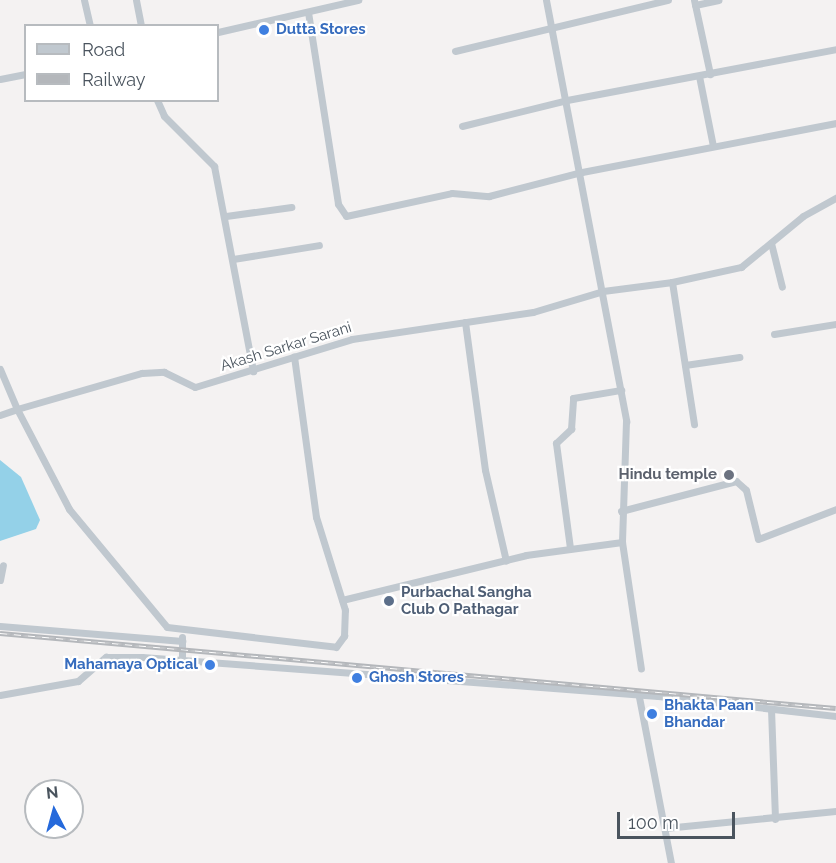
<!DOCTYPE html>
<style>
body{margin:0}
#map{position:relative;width:836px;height:863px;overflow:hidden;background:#f4f2f2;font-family:Raleway,sans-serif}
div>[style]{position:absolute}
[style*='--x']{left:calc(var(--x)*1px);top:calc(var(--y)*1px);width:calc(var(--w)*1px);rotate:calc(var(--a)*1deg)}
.water>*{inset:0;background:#94d1e8}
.street>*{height:7px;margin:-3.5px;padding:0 3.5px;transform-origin:3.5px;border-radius:3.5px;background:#c0c8cf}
.rail>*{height:4.5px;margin-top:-2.25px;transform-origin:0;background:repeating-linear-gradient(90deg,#fff 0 7px,#b4b7bb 0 14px);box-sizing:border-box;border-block:2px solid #b4b7bb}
.dots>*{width:16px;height:16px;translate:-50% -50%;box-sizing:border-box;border:3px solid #fff;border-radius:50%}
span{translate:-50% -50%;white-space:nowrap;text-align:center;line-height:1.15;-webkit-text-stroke:4.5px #fff;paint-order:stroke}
.shop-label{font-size:15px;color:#366cbe;font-weight:700}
.left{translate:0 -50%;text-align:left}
.right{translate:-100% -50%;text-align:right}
.street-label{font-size:15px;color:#4a545e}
.worship-label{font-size:15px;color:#5b616d;font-weight:700}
.service-label{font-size:15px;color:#4e5e75;font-weight:700}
.legend{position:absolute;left:24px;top:24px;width:195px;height:78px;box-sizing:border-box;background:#fff;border:2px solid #b7bbbf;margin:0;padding:8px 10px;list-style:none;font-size:18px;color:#4a545e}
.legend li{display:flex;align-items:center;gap:12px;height:30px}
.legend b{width:30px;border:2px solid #b7bbbf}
.north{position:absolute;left:24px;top:779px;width:60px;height:60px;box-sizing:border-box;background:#fff;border:2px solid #b7bbbf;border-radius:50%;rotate:354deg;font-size:16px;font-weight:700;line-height:24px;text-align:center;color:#4a545e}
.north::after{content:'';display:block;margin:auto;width:21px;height:27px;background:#2569db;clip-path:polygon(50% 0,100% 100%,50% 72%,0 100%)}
.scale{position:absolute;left:617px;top:812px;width:118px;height:27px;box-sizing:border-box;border:3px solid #4a545e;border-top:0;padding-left:8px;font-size:18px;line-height:21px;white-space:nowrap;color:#4a545e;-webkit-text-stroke:4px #fff;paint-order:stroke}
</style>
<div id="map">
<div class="water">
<div style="clip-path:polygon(0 460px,21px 477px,40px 520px,36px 529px,0 541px)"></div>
</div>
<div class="street">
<div style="--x:84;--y:0;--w:27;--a:77"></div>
<div style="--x:136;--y:0;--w:26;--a:79"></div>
<div style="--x:546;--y:0;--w:429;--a:79.2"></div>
<div style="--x:626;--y:421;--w:121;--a:91.9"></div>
<div style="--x:622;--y:542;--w:128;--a:81.5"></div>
<div style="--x:694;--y:0;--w:76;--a:77.8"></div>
<div style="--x:695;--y:5;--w:24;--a:-12"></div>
<div style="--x:308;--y:12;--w:194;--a:81.1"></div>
<div style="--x:338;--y:204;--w:14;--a:56"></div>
<div style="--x:346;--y:216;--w:108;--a:-12.2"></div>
<div style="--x:452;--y:193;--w:37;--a:5"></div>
<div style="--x:489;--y:196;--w:96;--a:-14.5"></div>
<div style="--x:582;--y:172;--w:259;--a:-10.9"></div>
<div style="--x:218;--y:32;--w:144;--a:-12.9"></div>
<div style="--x:455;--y:51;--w:219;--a:-13.5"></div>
<div style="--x:699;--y:76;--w:71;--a:78.7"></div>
<div style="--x:0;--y:79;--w:26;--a:-11"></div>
<div style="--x:157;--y:100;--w:17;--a:66"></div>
<div style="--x:164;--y:116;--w:71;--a:45"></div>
<div style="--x:214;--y:166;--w:209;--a:79.2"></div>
<div style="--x:462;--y:126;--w:108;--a:-13.9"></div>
<div style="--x:567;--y:100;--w:274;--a:-10.7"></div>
<div style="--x:226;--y:216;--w:66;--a:-7.9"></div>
<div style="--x:771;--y:243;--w:45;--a:76"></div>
<div style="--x:233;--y:259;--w:87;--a:-9.2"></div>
<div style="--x:672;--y:282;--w:71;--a:-12.3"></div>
<div style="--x:741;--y:267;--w:80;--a:-39.4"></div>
<div style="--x:803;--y:216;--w:38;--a:-29"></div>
<div style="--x:465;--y:322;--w:149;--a:82.3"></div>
<div style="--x:485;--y:470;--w:93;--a:77"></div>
<div style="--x:774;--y:334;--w:63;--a:-9.2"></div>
<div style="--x:685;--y:365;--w:55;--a:-8.4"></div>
<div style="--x:0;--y:369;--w:43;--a:67"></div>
<div style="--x:17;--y:409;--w:130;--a:-16.1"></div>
<div style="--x:142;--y:373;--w:22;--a:-3"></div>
<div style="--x:164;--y:372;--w:34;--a:26"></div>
<div style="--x:195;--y:387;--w:164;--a:-17"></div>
<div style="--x:352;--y:339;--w:183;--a:-8.5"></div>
<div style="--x:533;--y:312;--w:73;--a:-16.7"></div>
<div style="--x:603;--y:291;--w:70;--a:-7.4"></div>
<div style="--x:672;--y:282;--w:144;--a:81.2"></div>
<div style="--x:0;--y:415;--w:18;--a:-19"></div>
<div style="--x:17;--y:409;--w:113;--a:62.5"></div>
<div style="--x:69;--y:509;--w:153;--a:50.3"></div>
<div style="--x:167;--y:627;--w:170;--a:6.7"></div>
<div style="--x:336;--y:647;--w:14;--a:-54"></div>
<div style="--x:344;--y:636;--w:26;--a:-88"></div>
<div style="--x:345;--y:610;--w:97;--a:-107.3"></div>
<div style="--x:316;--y:517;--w:162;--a:-97.8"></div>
<div style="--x:621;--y:511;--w:119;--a:-14.6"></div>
<div style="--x:736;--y:481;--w:13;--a:42"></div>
<div style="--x:746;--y:490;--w:50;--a:76.2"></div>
<div style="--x:758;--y:539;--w:84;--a:-21"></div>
<div style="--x:570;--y:548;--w:106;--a:-97.6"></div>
<div style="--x:556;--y:443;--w:21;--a:-43"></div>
<div style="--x:571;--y:429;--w:31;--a:-86"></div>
<div style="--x:573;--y:398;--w:49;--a:-9.5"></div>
<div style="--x:0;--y:580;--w:15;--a:-79"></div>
<div style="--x:342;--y:600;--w:189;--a:-13.7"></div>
<div style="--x:526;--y:555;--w:97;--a:-7.7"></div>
<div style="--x:0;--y:626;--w:183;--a:4.7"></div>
<div style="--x:182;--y:658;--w:21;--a:-90"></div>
<div style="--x:0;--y:695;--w:79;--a:-10.2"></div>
<div style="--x:78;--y:681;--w:37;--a:-41"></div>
<div style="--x:106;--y:657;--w:36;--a:0"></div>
<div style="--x:142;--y:657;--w:517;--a:4.32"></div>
<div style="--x:658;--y:696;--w:179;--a:6.4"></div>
<div style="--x:639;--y:697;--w:169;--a:79.1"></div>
<div style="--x:771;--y:709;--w:110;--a:87.9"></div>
<div style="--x:665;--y:828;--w:172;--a:-5.7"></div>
</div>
<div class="rail">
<div style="--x:0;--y:633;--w:839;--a:5.13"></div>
</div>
<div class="dots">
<div style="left:264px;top:30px;background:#3f7fe0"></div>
<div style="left:729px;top:475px;background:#6b7280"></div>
<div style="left:389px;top:601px;background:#5c6f8a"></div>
<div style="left:210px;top:665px;background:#3f7fe0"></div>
<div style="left:357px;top:678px;background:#3f7fe0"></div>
<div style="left:652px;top:714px;background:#3f7fe0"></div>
</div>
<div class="shop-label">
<span class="left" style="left:276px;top:30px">Dutta Stores</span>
<span class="right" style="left:198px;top:665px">Mahamaya Optical</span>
<span class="left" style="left:369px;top:678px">Ghosh Stores</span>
<span class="left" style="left:664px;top:714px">Bhakta Paan<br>Bhandar</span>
</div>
<div class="street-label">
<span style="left:286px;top:347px;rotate:-17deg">Akash Sarkar Sarani</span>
</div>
<div class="worship-label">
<span class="right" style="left:717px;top:475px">Hindu temple</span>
</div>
<div class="service-label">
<span class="left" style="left:401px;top:601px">Purbachal Sangha<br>Club O Pathagar</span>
</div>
<ul class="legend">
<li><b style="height:8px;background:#c0c8cf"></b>Road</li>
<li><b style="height:8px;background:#b4b7bb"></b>Railway</li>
</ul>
<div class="north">N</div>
<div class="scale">100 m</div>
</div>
